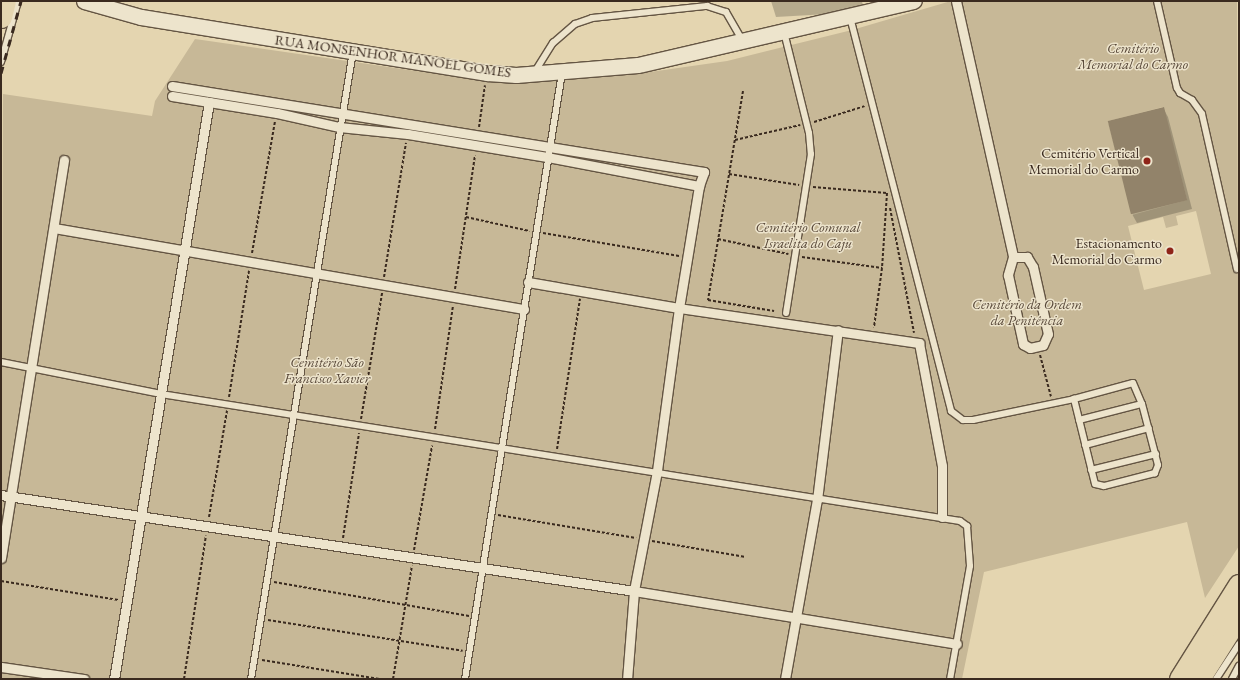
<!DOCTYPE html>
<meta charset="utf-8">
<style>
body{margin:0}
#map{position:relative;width:1240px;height:680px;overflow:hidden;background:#e4d5b0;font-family:"EB Garamond",serif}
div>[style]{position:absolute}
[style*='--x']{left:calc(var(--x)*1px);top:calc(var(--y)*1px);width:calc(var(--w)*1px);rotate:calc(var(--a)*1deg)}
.green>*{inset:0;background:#c7b897}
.shadow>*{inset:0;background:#0003}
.building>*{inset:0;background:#92836a;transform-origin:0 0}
.path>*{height:2px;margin-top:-1px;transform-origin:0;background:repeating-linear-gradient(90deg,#3a2a1f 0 3px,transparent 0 5px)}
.roads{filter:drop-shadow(1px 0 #645543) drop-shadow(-1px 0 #645543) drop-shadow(0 1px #645543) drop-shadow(0 -1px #645543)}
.service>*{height:6px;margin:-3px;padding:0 3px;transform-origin:3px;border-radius:3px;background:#ede4cc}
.pedestrian>*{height:9px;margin:-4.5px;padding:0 4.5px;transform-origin:4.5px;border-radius:4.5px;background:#ede4cc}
.tertiary>*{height:15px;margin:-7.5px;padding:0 7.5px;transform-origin:7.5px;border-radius:7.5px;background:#ede4cc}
.trunk>*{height:20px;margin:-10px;padding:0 10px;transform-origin:10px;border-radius:10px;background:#e4d5b0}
.motorway>*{height:22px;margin:-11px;padding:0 11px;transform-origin:11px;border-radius:11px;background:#e4d5b0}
.rail>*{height:3px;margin-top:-1.5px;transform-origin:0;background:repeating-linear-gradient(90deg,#3a2a1f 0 7px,transparent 0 14px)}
.dots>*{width:11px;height:11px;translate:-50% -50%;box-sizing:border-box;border:2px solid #ede4cc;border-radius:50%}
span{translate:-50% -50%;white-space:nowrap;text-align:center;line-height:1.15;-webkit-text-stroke:3px #ede4cc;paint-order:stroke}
.park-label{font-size:14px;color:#564637;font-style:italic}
.street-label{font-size:14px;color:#3a2a1f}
.poi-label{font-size:14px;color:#3a2a1f}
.right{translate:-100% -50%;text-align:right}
.frame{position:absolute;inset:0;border:2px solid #3a2a1f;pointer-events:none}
</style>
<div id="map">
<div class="green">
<div style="clip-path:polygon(evenodd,951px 1px,1237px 1px,1239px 546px,1205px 598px,1187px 522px,984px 572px,962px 679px,1px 679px,3px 94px,152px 116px,155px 101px,195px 39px,499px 83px,629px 75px,727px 61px,852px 30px,951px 1px,1163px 107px,1187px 200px,1132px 215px,1108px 121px,1163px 107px,951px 1px,1196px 211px,1211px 274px,1144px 290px,1128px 226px,1163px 217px,1166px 228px,1178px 225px,1176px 216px,1196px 211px)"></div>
</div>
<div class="shadow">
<div style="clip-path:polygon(771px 1px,862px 1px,863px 6px,828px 14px,776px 17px)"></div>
<div style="clip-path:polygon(1163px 108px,1168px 117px,1192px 209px,1137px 223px,1132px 214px)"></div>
</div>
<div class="building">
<div style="left:1164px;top:107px;width:96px;height:58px;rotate:76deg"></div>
</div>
<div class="path">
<div style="--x:743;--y:91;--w:212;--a:99.5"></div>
<div style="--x:708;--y:300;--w:67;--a:9.5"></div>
<div style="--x:814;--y:122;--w:53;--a:-17.4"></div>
<div style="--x:479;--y:127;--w:42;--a:-81.9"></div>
<div style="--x:735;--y:140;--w:67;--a:-13"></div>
<div style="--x:729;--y:174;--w:71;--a:8.9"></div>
<div style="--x:813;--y:187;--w:74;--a:4.6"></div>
<div style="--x:887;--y:193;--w:75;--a:93.8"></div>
<div style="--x:882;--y:268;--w:60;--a:97.7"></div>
<div style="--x:890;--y:208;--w:127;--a:79.1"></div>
<div style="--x:466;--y:217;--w:65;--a:12.5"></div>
<div style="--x:543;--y:233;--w:138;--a:9.6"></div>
<div style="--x:718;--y:239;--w:72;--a:12.1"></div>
<div style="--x:252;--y:253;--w:134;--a:-80.1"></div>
<div style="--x:802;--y:257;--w:81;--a:7.8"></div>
<div style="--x:384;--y:277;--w:136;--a:-80.7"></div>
<div style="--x:455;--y:289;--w:135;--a:-81.5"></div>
<div style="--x:1040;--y:355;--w:43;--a:75.3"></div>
<div style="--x:229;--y:397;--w:128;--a:-81"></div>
<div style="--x:361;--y:419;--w:128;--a:-80.5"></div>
<div style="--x:435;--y:429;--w:125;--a:-81.7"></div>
<div style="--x:557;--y:449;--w:152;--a:-81.3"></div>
<div style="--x:498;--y:515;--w:140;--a:9.5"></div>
<div style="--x:209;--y:517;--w:108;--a:-80.4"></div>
<div style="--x:343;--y:538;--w:106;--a:-81.3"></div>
<div style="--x:652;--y:541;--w:95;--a:9.7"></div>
<div style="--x:414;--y:550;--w:106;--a:-80.2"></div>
<div style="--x:1;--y:581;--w:119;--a:9.2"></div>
<div style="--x:274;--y:582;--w:198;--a:9.9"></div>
<div style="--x:268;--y:620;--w:197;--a:9"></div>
<div style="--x:262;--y:660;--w:119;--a:9.2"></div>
<div style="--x:184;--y:679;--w:145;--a:-81.3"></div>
<div style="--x:393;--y:679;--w:115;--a:-80.5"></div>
</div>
<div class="roads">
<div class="service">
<div style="--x:1157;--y:1;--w:89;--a:77.1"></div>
<div style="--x:1177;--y:88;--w:6;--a:59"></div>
<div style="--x:1180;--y:93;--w:14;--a:30"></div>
<div style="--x:1192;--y:100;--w:17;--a:54"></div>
<div style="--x:1202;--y:114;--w:159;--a:77.3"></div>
<div style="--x:850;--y:17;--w:407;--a:75.6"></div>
<div style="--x:951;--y:411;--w:15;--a:37"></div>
<div style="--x:963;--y:420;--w:10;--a:0"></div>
<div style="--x:973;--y:420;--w:103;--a:-11.7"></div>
<div style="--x:1074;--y:399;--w:61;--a:-15.2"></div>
<div style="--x:1133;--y:383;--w:23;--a:67"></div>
<div style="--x:1142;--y:404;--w:63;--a:75.3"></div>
<div style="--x:1158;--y:465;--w:9;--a:111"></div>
<div style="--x:1155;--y:473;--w:53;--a:165.7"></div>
<div style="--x:1104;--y:486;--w:9;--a:-167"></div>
<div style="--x:1095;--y:484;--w:88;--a:-103.9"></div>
<div style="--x:784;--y:32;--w:104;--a:76.1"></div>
<div style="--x:809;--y:133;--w:21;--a:85"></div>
<div style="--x:811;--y:154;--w:161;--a:98.9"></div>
<div style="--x:1;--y:62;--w:63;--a:-74.4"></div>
<div style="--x:534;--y:73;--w:36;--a:-58"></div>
<div style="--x:553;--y:43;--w:29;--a:-41"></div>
<div style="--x:575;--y:24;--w:18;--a:-19"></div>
<div style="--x:592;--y:18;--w:116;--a:-6"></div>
<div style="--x:707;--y:6;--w:20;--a:18"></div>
<div style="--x:726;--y:12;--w:32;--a:60"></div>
<div style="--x:1;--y:362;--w:163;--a:11.3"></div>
<div style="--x:161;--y:394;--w:809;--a:9.03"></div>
<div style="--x:960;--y:521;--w:9;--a:36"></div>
<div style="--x:967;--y:526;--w:40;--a:85.7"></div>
<div style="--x:970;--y:566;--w:115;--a:100"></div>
<div style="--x:1079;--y:420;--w:65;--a:-14.3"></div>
<div style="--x:1085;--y:445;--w:66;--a:-14.9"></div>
<div style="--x:1091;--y:470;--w:67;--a:-13.8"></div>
<div style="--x:251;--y:679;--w:636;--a:-80.77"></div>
<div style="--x:465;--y:679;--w:614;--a:-80.91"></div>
<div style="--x:1216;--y:679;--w:42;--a:-56.7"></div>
<div style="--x:1232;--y:679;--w:15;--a:-62"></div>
</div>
<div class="pedestrian">
<div style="--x:956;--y:1;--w:262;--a:77.4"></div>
<div style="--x:1013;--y:257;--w:19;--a:106"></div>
<div style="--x:1008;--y:275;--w:71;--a:77.7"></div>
<div style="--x:1023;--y:344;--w:8;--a:30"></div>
<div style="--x:1030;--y:348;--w:13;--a:-13"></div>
<div style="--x:1043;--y:345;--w:12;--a:-66"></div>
<div style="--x:1048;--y:334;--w:69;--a:-102.6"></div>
<div style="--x:1033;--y:267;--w:12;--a:-121"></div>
<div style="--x:1027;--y:257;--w:14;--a:180"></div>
<div style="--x:172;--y:86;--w:539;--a:9.18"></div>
<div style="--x:704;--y:172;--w:15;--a:110"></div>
<div style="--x:699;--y:186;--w:124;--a:99.3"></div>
<div style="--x:679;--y:308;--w:164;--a:97.7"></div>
<div style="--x:657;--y:471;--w:122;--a:100.9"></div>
<div style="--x:634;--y:591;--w:88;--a:94.5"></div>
<div style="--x:172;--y:96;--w:106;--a:9.2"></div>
<div style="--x:277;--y:113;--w:64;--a:12.7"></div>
<div style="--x:339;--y:127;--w:69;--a:5.8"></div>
<div style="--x:408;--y:134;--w:141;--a:9.4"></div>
<div style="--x:547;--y:157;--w:155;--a:10.8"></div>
<div style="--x:54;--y:228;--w:477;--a:9.8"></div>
<div style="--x:528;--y:282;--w:153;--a:9.8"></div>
<div style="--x:679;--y:308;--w:243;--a:8.3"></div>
<div style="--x:919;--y:343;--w:125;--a:79.4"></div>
<div style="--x:942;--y:466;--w:51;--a:90"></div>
<div style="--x:1;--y:495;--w:640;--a:8.62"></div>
<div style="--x:634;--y:591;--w:327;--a:9.3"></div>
<div style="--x:1;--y:558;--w:403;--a:-81"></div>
<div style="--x:1;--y:667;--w:84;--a:8.2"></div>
<div style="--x:114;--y:679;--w:585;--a:-80.65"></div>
<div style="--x:785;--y:679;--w:182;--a:-79.9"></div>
<div style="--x:817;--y:500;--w:171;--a:-83"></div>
</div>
<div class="tertiary">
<div style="--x:84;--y:1;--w:59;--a:15.7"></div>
<div style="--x:141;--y:17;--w:351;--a:9.2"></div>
<div style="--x:487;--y:73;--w:29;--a:4"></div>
<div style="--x:516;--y:75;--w:122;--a:-4.7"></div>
<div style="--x:638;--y:65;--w:283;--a:-13.1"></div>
</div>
<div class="trunk">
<div style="--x:1180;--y:679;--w:111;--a:-57.9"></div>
</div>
<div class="motorway">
<div style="--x:1;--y:17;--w:16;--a:-76"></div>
<div style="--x:1199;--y:679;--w:75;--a:-57.6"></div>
</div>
</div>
<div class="rail">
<div style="--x:1;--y:73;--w:75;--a:-74.5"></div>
</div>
<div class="dots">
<div style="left:1147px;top:161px;background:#8f2418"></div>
<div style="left:1170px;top:251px;background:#8f2418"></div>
</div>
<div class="park-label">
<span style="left:1133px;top:56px">Cemitério<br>Memorial do Carmo</span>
<span style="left:808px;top:235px">Cemitério Comunal<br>Israelita do Caju</span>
<span style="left:1027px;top:312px">Cemitério da Ordem<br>da Penitência</span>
<span style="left:327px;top:370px">Cemitério São<br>Francisco Xavier</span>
</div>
<div class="street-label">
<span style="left:393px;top:56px;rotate:8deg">RUA MONSENHOR MANOEL GOMES</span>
</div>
<div class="poi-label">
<span class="right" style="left:1139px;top:161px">Cemitério Vertical<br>Memorial do Carmo</span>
<span class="right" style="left:1162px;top:251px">Estacionamento<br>Memorial do Carmo</span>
</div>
<div class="frame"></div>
</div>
